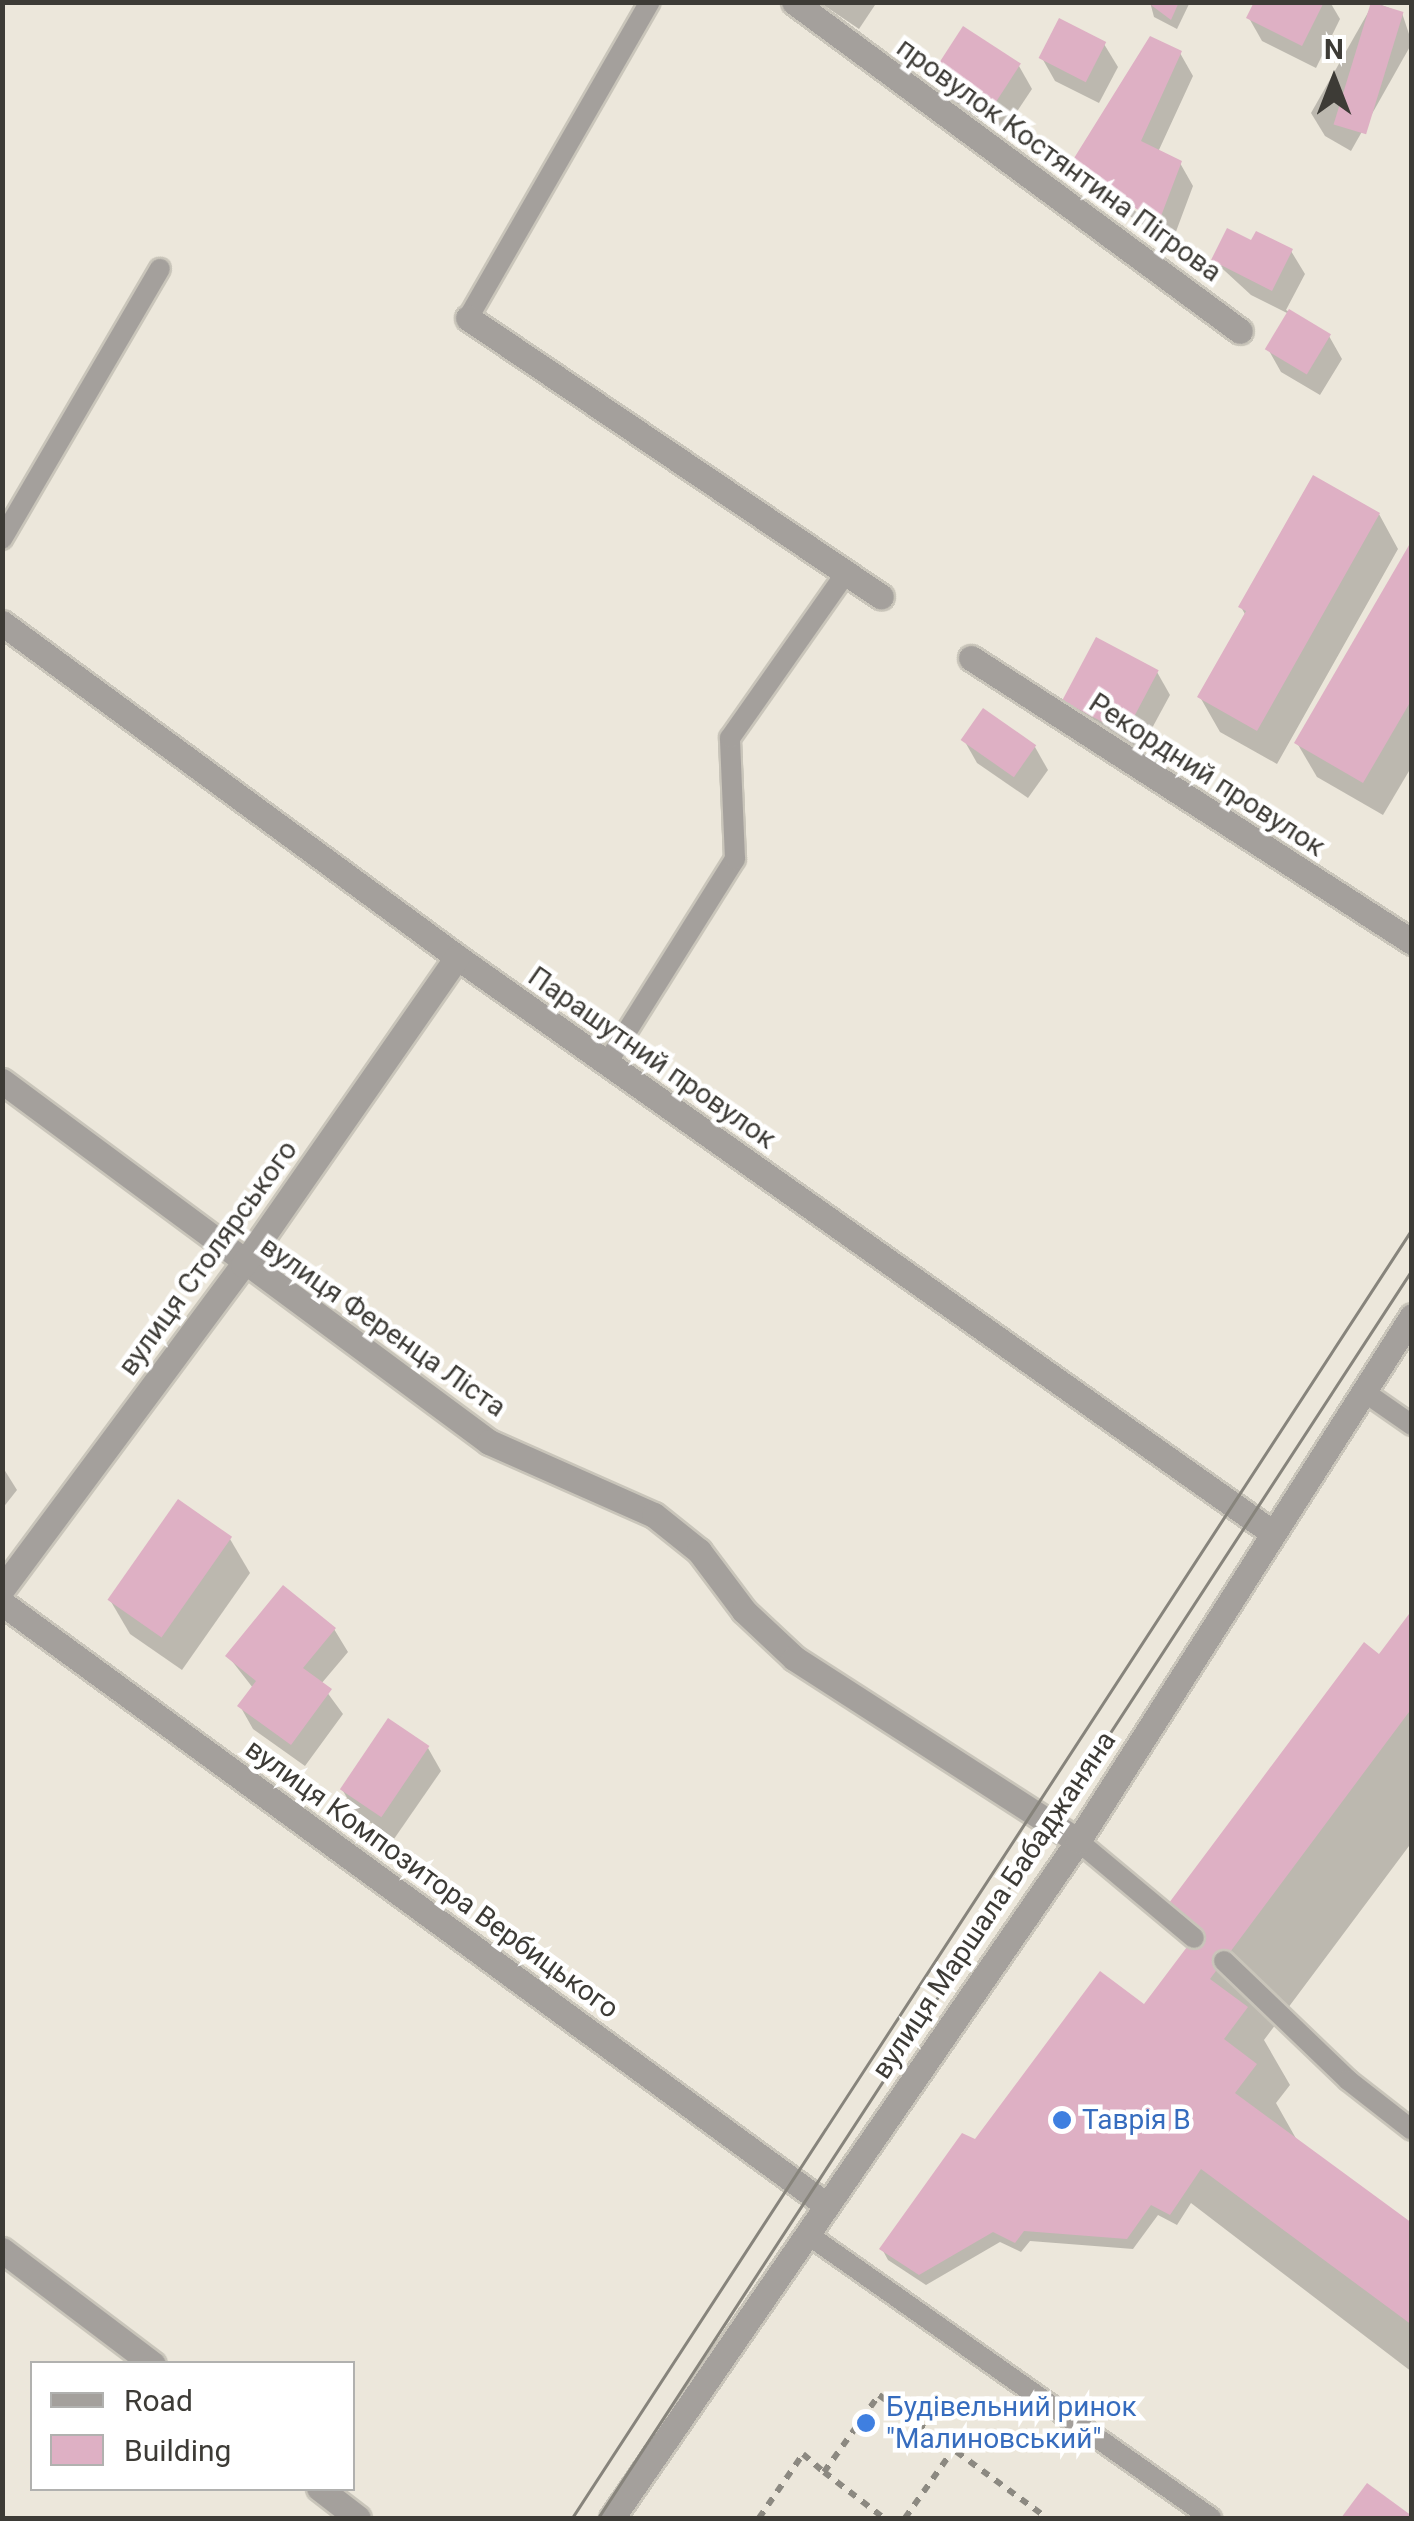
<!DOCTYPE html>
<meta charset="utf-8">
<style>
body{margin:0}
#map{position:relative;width:1414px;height:2521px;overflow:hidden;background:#ece7db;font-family:Roboto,sans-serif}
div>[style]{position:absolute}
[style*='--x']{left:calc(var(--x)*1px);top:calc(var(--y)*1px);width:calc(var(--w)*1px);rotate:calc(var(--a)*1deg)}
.shadow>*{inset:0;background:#0003}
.building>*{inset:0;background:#deb0c4;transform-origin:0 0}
.path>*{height:6px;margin-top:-3px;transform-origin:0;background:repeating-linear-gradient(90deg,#8c8981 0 8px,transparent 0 16px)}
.roads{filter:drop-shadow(2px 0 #c9c5ba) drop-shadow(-2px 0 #c9c5ba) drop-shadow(0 2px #c9c5ba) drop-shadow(0 -2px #c9c5ba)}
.service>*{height:20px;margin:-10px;padding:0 10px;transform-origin:10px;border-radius:10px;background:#a4a09c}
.minor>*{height:25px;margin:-12.5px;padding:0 12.5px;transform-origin:12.5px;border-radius:12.5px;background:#a4a09c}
.tertiary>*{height:25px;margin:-12.5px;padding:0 12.5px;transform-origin:12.5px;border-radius:12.5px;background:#a4a09c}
.tram>*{height:2.5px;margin:-1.25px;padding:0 1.25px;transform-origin:1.25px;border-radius:1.25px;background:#87847c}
.dots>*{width:28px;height:28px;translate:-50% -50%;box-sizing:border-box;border:5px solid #fff;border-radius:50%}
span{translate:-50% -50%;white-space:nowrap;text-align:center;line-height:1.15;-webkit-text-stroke:9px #fff;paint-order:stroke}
.street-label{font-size:28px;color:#3d3b36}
.shop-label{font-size:28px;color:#366cbe}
.left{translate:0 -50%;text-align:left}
.frame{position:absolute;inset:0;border:5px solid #3d3b36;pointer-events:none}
.legend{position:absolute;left:30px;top:2361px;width:325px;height:130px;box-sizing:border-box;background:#fff;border:2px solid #b1b1af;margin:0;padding:12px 18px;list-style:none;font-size:30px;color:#3d3b36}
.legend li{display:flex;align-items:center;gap:20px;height:50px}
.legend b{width:50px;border:2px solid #b1b1af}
.north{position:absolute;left:1284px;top:30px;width:100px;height:100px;-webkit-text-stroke:8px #fff;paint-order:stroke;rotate:0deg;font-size:28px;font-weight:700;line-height:40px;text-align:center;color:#3d3b36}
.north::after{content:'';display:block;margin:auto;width:35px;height:45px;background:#3d3b36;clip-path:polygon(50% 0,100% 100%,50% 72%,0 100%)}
</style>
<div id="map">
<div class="shadow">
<div style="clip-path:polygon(819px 2px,877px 2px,859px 29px)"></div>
<div style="clip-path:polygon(1150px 2px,1190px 2px,1177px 29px,1154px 17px)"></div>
<div style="clip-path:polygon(1257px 2px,1330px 2px,1340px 19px,1316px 68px,1262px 41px,1249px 18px)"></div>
<div style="clip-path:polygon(1374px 2px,1402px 13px,1412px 43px,1351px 151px,1325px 136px,1311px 113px)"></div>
<div style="clip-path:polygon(1104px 44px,1118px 67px,1099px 103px,1055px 81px,1042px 58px)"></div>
<div style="clip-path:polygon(evenodd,1180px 53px,1193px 76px,1158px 152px,1180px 163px,1193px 186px,1171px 245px,1087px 186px,1074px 163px,1180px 53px,1089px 173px,1170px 229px,1167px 233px,1089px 179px,1089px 173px)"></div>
<div style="clip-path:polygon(1019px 66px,1032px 89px,1002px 134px,947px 97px,934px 74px)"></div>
<div style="clip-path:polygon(1251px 246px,1291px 251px,1305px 274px,1286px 310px,1329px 336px,1342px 359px,1320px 395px,1281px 372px,1268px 349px,1289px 314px,1251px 295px,1213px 260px)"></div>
<div style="clip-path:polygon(1379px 514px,1398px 549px,1277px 764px,1220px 732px,1200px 697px,1246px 616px,1241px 607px)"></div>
<div style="clip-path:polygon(1412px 545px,1412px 766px,1383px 815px,1317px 777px,1297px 743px)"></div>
<div style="clip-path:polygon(1157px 672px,1170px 695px,1138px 754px,1079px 723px,1065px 700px)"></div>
<div style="clip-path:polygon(964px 740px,1035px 747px,1048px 770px,1028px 798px,977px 763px)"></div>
<div style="clip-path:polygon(2px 1466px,17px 1490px,2px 1509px)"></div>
<div style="clip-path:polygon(230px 1539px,250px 1573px,182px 1670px,130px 1634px,110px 1600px)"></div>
<div style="clip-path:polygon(1412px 1615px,1412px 1842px,1264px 2040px,1290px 2085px,1276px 2103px,1298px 2142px,1412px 2226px,1412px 2372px,1191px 2203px,1177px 2225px,1158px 2215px,1133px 2249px,1030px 2241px,1021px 2252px,1000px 2242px,926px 2285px,888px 2260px,882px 2249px,976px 2143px,1144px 2008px,1188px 1949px,1166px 1911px)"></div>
<div style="clip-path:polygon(334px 1629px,348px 1652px,321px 1684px,343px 1714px,305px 1766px,253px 1729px,240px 1706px,253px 1688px,228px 1656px)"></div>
<div style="clip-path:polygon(428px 1748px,441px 1771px,394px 1839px,355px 1812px,342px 1789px)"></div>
</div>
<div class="building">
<div style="clip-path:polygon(1147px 2px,1179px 2px,1171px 20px)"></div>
<div style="clip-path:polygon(1254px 2px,1324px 2px,1302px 46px,1246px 18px)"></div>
<div style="left:1371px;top:2px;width:34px;height:128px;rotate:17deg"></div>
<div style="left:1059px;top:18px;width:53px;height:45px;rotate:27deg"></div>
<div style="left:963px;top:26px;width:69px;height:58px;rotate:33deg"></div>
<div style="clip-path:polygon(1150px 36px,1182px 51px,1141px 141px,1182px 161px,1158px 224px,1071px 163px)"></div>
<div style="clip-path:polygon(1227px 228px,1251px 240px,1256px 231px,1293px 249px,1272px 291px,1211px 260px)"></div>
<div style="left:1289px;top:309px;width:49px;height:47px;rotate:31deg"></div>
<div style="clip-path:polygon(1313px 475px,1380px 513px,1257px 731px,1197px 697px,1246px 611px,1238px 607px)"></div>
<div style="clip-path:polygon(1412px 540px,1412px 699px,1363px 783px,1294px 743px)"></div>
<div style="left:1096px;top:637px;width:71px;height:72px;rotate:28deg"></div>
<div style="left:983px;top:708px;width:65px;height:39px;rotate:35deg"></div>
<div style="left:178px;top:1499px;width:66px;height:123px;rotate:35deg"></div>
<div style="clip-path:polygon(283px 1585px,336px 1628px,303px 1668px,332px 1689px,291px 1745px,237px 1706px,256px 1681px,225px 1656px)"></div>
<div style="clip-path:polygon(1412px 1610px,1412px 1708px,1210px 1979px,1248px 2007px,1224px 2039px,1257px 2064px,1235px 2093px,1412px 2223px,1412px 2325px,1201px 2169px,1170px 2215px,1151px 2205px,1127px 2239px,1024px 2231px,1015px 2243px,993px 2232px,919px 2275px,879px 2249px,962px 2133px,975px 2139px,1100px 1971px,1144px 2004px,1196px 1935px,1163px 1911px,1364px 1642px,1379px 1654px)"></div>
<div style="left:388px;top:1718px;width:50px;height:86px;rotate:34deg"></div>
<div style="clip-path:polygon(1367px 2483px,1412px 2516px,1412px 2518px,1341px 2518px)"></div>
</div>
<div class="path">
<div style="--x:824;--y:2472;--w:76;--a:37.5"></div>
<div style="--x:759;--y:2518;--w:78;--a:-55.5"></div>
<div style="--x:803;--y:2454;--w:28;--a:41"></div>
<div style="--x:824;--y:2472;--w:95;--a:-54.5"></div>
<div style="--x:879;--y:2395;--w:208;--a:36.2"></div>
<div style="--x:905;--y:2518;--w:83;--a:-54.8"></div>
</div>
<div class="roads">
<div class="service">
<div style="--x:468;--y:318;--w:365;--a:-60.1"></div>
<div style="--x:2;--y:539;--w:313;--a:-59.7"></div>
<div style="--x:607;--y:1063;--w:241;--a:-57.9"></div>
<div style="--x:735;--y:859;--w:121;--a:-92.4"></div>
<div style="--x:730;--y:738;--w:202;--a:-54.9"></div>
<div style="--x:1363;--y:1391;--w:60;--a:34.8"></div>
<div style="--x:1078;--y:1841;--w:151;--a:39.9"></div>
<div style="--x:1224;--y:1961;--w:172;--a:43.8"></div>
<div style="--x:1348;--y:2080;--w:81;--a:38"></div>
<div style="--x:807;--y:2234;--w:494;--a:35.1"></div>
</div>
<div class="minor">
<div style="--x:794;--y:2;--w:554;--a:36.42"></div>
<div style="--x:468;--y:318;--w:498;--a:34"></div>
<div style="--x:2;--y:623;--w:564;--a:36.28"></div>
<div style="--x:457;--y:957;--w:999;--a:35.22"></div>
<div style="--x:971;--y:658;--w:525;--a:32.78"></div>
<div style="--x:2;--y:1081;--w:606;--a:36.55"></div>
<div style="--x:489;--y:1442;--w:180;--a:23.9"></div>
<div style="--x:654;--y:1515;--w:58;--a:38.7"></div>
<div style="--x:699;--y:1551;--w:75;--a:53.1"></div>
<div style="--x:744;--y:1611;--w:69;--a:43.2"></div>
<div style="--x:794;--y:1658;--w:338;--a:32.8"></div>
<div style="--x:2;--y:1589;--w:404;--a:-53.4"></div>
<div style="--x:243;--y:1265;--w:375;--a:-55.2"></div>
<div style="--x:2;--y:1603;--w:1019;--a:36.14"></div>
<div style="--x:2;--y:2250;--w:189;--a:37.1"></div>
<div style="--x:319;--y:2488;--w:49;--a:37.6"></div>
</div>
<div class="tertiary">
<div style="--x:612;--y:2518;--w:822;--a:-55.46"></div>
<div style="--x:1078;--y:1841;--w:622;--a:-57.54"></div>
</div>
</div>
<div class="tram">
<div style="--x:572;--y:2518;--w:1539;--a:-56.91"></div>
<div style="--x:598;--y:2518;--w:1490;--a:-56.89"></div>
</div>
<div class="dots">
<div style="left:1062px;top:2120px;background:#3f7fe0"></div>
<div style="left:866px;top:2423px;background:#3f7fe0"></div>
</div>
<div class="street-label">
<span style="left:1059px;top:160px;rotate:36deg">провулок Костянтина Пігрова</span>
<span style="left:1207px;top:775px;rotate:33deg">Рекордний провулок</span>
<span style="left:652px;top:1058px;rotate:35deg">Парашутний провулок</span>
<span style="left:208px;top:1258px;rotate:-54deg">вулиця Столярського</span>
<span style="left:383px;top:1327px;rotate:35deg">вулиця Ференца Ліста</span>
<span style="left:432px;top:1879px;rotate:36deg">вулиця Композитора Вербицького</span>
<span style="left:994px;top:1905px;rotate:-56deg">вулиця Маршала Бабаджаняна</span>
</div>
<div class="shop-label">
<span class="left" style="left:1082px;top:2120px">Таврія В</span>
<span class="left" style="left:886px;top:2423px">Будівельний ринок<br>"Малиновський"</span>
</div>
<div class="frame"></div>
<ul class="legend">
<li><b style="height:12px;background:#a4a09c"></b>Road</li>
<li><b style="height:28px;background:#deb0c4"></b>Building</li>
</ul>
<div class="north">N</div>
</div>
